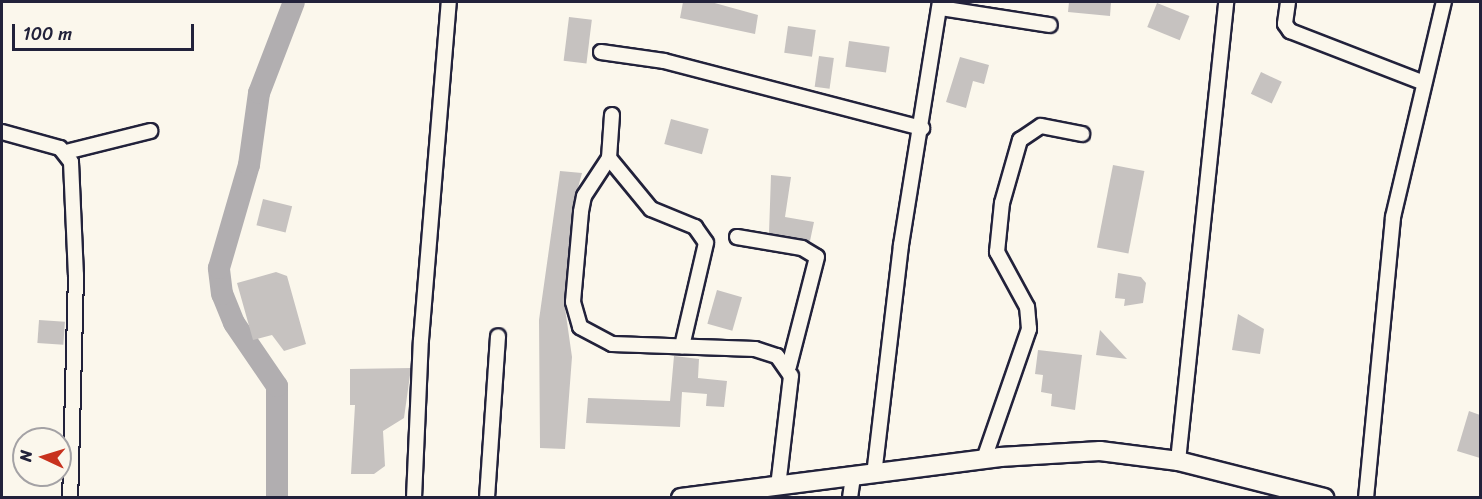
<!DOCTYPE html>
<style>
body{margin:0}
#map{position:relative;width:1482px;height:499px;overflow:hidden;background:#fbf7ec;font-family:Sriracha,sans-serif}
div>[style]{position:absolute}
[style*='--x']{left:calc(var(--x)*1px);top:calc(var(--y)*1px);width:calc(var(--w)*1px);rotate:calc(var(--a)*1deg)}
.river>*{height:22px;margin:-11px;padding:0 11px;transform-origin:11px;border-radius:11px;background:#b1aeb0}
.building>*{inset:0;background:#c6c2c0;transform-origin:0 0}
.roads{filter:drop-shadow(2px 0 #22223b) drop-shadow(-2px 0 #22223b) drop-shadow(0 2px #22223b) drop-shadow(0 -2px #22223b)}
.street>*{height:14px;margin:-7px;padding:0 7px;transform-origin:7px;border-radius:7px;background:#fbf7ec}
.secondary>*{height:18px;margin:-9px;padding:0 9px;transform-origin:9px;border-radius:9px;background:#fbf7ec}
span{translate:-50% -50%;white-space:nowrap;text-align:center;line-height:1.15;-webkit-text-stroke:4.5px #fbf7ec;paint-order:stroke}
.frame{position:absolute;inset:0;border:3px solid #22223b;pointer-events:none}
.north{position:absolute;left:12px;top:427px;width:60px;height:60px;box-sizing:border-box;background:#fbf7ec;border:2px solid #a4a2a5;border-radius:50%;rotate:274deg;font-size:16px;font-weight:700;line-height:24px;text-align:center;color:#22223b}
.north::after{content:'';display:block;margin:auto;width:21px;height:27px;background:#c8321e;clip-path:polygon(50% 0,100% 100%,50% 72%,0 100%)}
.scale{position:absolute;left:12px;top:24px;width:182px;height:27px;box-sizing:border-box;border:3px solid #22223b;border-top:0;padding-left:8px;font-size:18px;line-height:21px;white-space:nowrap;color:#22223b;-webkit-text-stroke:4px #fbf7ec;paint-order:stroke}
</style>
<div id="map">
<div class="river">
<div style="--x:277;--y:498;--w:112;--a:-90"></div>
<div style="--x:277;--y:386;--w:76;--a:-124.3"></div>
<div style="--x:234;--y:323;--w:31;--a:-112"></div>
<div style="--x:222;--y:294;--w:26;--a:-97"></div>
<div style="--x:219;--y:268;--w:107;--a:-73.8"></div>
<div style="--x:249;--y:165;--w:73;--a:-82.1"></div>
<div style="--x:259;--y:93;--w:97;--a:-69"></div>
</div>
<div class="building">
<div style="clip-path:polygon(683px 2px,711px 2px,758px 15px,755px 34px,680px 18px)"></div>
<div style="clip-path:polygon(1069px 2px,1111px 2px,1110px 16px,1068px 12px)"></div>
<div style="left:1157px;top:3px;width:35px;height:26px;rotate:22deg"></div>
<div style="left:569px;top:17px;width:23px;height:44px;rotate:7deg"></div>
<div style="left:788px;top:26px;width:28px;height:27px;rotate:8deg"></div>
<div style="left:849px;top:41px;width:41px;height:26px;rotate:8deg"></div>
<div style="left:819px;top:56px;width:15px;height:31px;rotate:8deg"></div>
<div style="clip-path:polygon(960px 57px,989px 65px,984px 84px,973px 81px,966px 108px,946px 102px)"></div>
<div style="left:1261px;top:72px;width:23px;height:24px;rotate:25deg"></div>
<div style="left:671px;top:119px;width:39px;height:26px;rotate:15deg"></div>
<div style="left:1113px;top:165px;width:32px;height:84px;rotate:11deg"></div>
<div style="clip-path:polygon(560px 171px,582px 173px,572px 210px,564px 301px,572px 357px,565px 449px,540px 448px,539px 320px)"></div>
<div style="clip-path:polygon(771px 175px,791px 177px,785px 217px,814px 222px,810px 241px,769px 233px)"></div>
<div style="left:263px;top:199px;width:30px;height:27px;rotate:14deg"></div>
<div style="clip-path:polygon(276px 272px,287px 276px,306px 344px,284px 351px,272px 335px,253px 340px,237px 283px)"></div>
<div style="clip-path:polygon(1118px 273px,1141px 277px,1146px 283px,1143px 303px,1124px 306px,1125px 299px,1115px 298px)"></div>
<div style="left:717px;top:290px;width:26px;height:35px;rotate:16deg"></div>
<div style="clip-path:polygon(1238px 314px,1264px 329px,1260px 354px,1232px 350px)"></div>
<div style="left:39px;top:320px;width:26px;height:23px;rotate:4deg"></div>
<div style="clip-path:polygon(1100px 330px,1127px 359px,1096px 355px)"></div>
<div style="clip-path:polygon(1038px 350px,1082px 355px,1075px 410px,1051px 406px,1052px 394px,1041px 392px,1043px 375px,1035px 374px)"></div>
<div style="clip-path:polygon(674px 356px,699px 359px,698px 378px,727px 381px,724px 407px,706px 406px,707px 394px,682px 392px,680px 427px,586px 423px,588px 398px,670px 401px)"></div>
<div style="clip-path:polygon(411px 368px,404px 418px,383px 431px,385px 466px,374px 474px,351px 474px,355px 405px,350px 405px,350px 369px)"></div>
<div style="clip-path:polygon(1469px 411px,1480px 415px,1480px 458px,1457px 451px)"></div>
</div>
<div class="roads">
<div class="street">
<div style="--x:1288;--y:2;--w:22;--a:98"></div>
<div style="--x:1285;--y:24;--w:9;--a:54"></div>
<div style="--x:1290;--y:31;--w:144;--a:21.2"></div>
<div style="--x:940;--y:8;--w:111;--a:8.8"></div>
<div style="--x:601;--y:52;--w:64;--a:8.1"></div>
<div style="--x:664;--y:61;--w:267;--a:14.6"></div>
<div style="--x:612;--y:115;--w:43;--a:94"></div>
<div style="--x:609;--y:158;--w:45;--a:123.3"></div>
<div style="--x:584;--y:196;--w:16;--a:101"></div>
<div style="--x:581;--y:212;--w:90;--a:95.1"></div>
<div style="--x:573;--y:302;--w:26;--a:74"></div>
<div style="--x:580;--y:327;--w:36;--a:28"></div>
<div style="--x:612;--y:344;--w:143;--a:2"></div>
<div style="--x:755;--y:349;--w:23;--a:18"></div>
<div style="--x:777;--y:356;--w:24;--a:55"></div>
<div style="--x:791;--y:376;--w:111;--a:96.7"></div>
<div style="--x:2;--y:132;--w:60;--a:15.4"></div>
<div style="--x:60;--y:148;--w:18;--a:52"></div>
<div style="--x:71;--y:162;--w:113;--a:87.5"></div>
<div style="--x:76;--y:275;--w:223;--a:91.5"></div>
<div style="--x:66;--y:152;--w:87;--a:-14"></div>
<div style="--x:609;--y:158;--w:66;--a:50.5"></div>
<div style="--x:651;--y:209;--w:48;--a:22.2"></div>
<div style="--x:695;--y:227;--w:19;--a:55"></div>
<div style="--x:706;--y:243;--w:106;--a:103.1"></div>
<div style="--x:737;--y:237;--w:66;--a:9.6"></div>
<div style="--x:802;--y:248;--w:17;--a:31"></div>
<div style="--x:817;--y:257;--w:113;--a:104.4"></div>
<div style="--x:984;--y:459;--w:138;--a:-70.9"></div>
<div style="--x:1029;--y:329;--w:22;--a:-95"></div>
<div style="--x:1027;--y:307;--w:63;--a:-118.6"></div>
<div style="--x:997;--y:252;--w:49;--a:-84.2"></div>
<div style="--x:1002;--y:203;--w:66;--a:-74.1"></div>
<div style="--x:1020;--y:140;--w:25;--a:-34"></div>
<div style="--x:1041;--y:126;--w:42;--a:11"></div>
<div style="--x:1178;--y:461;--w:462;--a:-84"></div>
<div style="--x:874;--y:475;--w:232;--a:-83.3"></div>
<div style="--x:901;--y:245;--w:246;--a:-80.9"></div>
<div style="--x:414;--y:498;--w:158;--a:-87.5"></div>
<div style="--x:421;--y:340;--w:339;--a:-85.3"></div>
<div style="--x:487;--y:498;--w:162;--a:-86.1"></div>
<div style="--x:850;--y:498;--w:21;--a:-82"></div>
<div style="--x:1366;--y:498;--w:282;--a:-84.5"></div>
<div style="--x:1393;--y:217;--w:221;--a:-76.7"></div>
</div>
<div class="secondary">
<div style="--x:681;--y:498;--w:322;--a:-7.3"></div>
<div style="--x:1000;--y:457;--w:100;--a:-3.4"></div>
<div style="--x:1100;--y:451;--w:79;--a:7.3"></div>
<div style="--x:1178;--y:461;--w:151;--a:14.2"></div>
</div>
</div>
<div class="frame"></div>
<div class="north">N</div>
<div class="scale">100 m</div>
</div>
